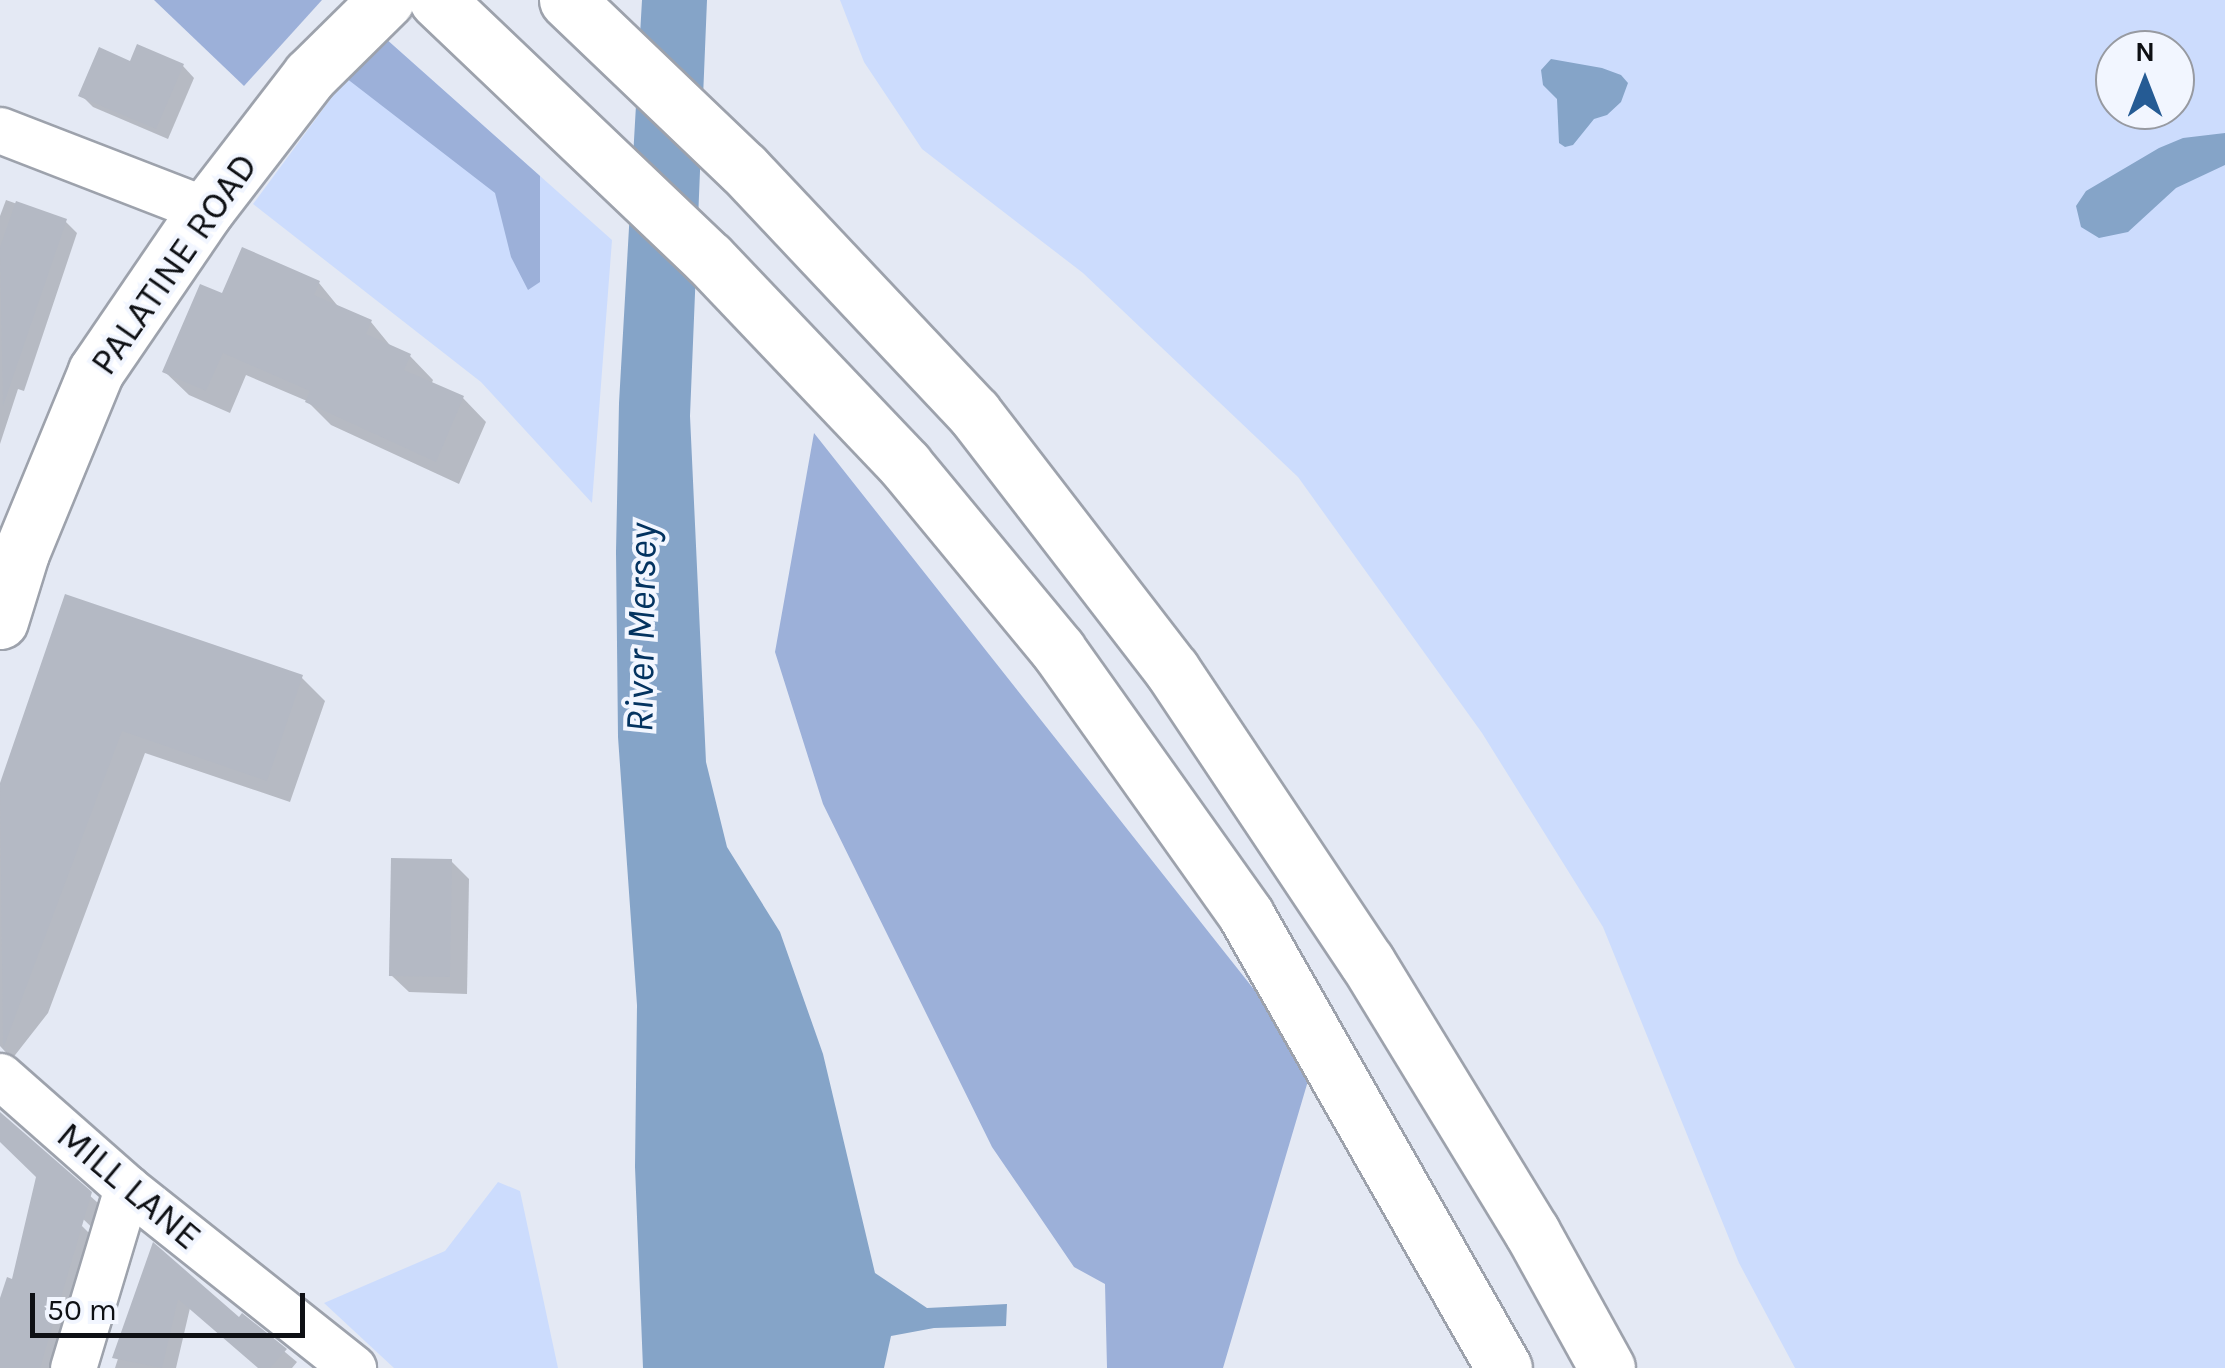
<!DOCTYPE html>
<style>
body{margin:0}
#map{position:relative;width:2225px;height:1368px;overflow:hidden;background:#e4e9f4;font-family:Karla,sans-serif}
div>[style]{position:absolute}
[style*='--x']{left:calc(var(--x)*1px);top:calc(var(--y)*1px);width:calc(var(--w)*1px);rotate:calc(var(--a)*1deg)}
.green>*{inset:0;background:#ccdcfd}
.forest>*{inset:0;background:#9cb0d9}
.water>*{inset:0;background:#85a4c8}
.shadow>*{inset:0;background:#0003}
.building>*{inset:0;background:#b4b9c4;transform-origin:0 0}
.roads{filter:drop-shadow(2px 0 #9da2ac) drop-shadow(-2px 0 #9da2ac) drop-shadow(0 2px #9da2ac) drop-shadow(0 -2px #9da2ac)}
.minor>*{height:45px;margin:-22.5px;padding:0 22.5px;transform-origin:22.5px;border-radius:22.5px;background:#fff}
.major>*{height:55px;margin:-27.5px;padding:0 27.5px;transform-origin:27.5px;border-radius:27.5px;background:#fff}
.highway>*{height:55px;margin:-27.5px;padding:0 27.5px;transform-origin:27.5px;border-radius:27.5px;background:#fff}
span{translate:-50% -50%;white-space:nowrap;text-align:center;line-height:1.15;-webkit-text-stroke:8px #f2f6ff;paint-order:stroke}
.street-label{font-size:38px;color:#0e1014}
.water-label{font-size:40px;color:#033360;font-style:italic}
.north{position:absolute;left:2095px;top:30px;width:100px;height:100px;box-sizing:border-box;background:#f2f6ff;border:2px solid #979aa1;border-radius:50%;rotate:0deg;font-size:28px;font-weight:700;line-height:40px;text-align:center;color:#0e1014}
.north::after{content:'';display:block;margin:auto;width:35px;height:45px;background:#255b94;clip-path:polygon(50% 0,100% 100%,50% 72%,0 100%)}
.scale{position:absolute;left:30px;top:1293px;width:275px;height:45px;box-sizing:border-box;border:5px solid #0e1014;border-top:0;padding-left:12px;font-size:30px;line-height:35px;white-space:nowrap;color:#0e1014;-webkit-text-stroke:8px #f2f6ff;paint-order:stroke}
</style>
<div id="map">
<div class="green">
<div style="clip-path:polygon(evenodd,840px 0,2225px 0,2225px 1368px,1795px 1368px,1739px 1263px,1603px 927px,1482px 733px,1298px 477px,1083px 273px,922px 149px,864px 62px,840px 0,2115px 50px,2175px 50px,2175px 110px,2115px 110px,2115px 50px)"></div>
<div style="clip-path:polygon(385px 38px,612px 240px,592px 503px,481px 382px,253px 204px,346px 78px)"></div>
<div style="clip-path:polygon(498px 1182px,520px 1191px,558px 1368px,394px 1368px,324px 1303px,445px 1251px)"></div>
</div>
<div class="forest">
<div style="clip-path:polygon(154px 0,322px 0,244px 86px)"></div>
<div style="clip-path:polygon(385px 38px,540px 176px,540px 282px,528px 290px,511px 257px,495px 193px,346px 78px)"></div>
<div style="clip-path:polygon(814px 433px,1313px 1064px,1223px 1368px,1107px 1368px,1105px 1284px,1074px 1267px,992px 1147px,823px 804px,775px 652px)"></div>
</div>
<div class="water">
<div style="clip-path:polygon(642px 0,707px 0,690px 416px,706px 762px,727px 847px,780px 932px,823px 1054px,875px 1273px,927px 1308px,1007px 1304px,1006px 1326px,934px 1328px,891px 1336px,884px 1368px,643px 1368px,635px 1167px,637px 1005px,618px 737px,616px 552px,619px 403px)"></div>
<div style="clip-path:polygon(1551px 59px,1602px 68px,1621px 75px,1628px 83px,1621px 102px,1607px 115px,1594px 119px,1573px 145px,1565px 147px,1559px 143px,1557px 99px,1543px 85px,1541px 70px)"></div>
<div style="clip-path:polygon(2225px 133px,2225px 165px,2176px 188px,2128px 232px,2099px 238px,2081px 227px,2076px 206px,2086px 191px,2159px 148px,2183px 138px)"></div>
</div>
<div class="shadow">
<div style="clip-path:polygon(132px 64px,183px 66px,194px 78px,168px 139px,93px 107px,81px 95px)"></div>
<div style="clip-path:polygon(6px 200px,65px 221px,77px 233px,24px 391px,18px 389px,0 444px,0 216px)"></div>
<div style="clip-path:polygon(319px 283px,341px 310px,371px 322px,393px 349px,410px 356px,433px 380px,431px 385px,463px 398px,486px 422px,459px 484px,331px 425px,307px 401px,246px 375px,230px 413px,189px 395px,165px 372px,224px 296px)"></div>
<div style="clip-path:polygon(67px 597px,302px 678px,325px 701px,290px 802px,145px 753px,48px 1013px,12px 1059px,0 1046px,0 788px)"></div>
<div style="clip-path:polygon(451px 861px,469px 879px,467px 994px,409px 992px,391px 975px)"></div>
<div style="clip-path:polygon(0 1115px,108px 1212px,102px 1237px,0 1140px)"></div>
<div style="clip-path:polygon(82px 1226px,100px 1244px,62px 1368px,0 1368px,0 1306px)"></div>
<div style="clip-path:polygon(154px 1247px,240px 1320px,243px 1317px,297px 1362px,292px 1368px,260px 1368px,190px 1308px,176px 1368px,115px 1368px)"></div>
</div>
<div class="building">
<div style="clip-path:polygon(137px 44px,184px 64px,156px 129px,78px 96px,99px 47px,130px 61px)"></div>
<div style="clip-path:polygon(16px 201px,67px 219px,3px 406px,0 247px)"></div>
<div style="clip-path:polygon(242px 247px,320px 281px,314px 295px,372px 320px,366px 334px,411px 354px,404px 370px,464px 396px,436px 462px,305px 402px,310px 391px,223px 353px,206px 391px,162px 372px,200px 284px,222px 293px)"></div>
<div style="clip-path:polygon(65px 594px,303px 675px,267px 781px,122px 731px,3px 1049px,0 783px)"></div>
<div style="left:391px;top:858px;width:61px;height:118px;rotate:1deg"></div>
<div style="clip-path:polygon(0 1112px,92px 1192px,40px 1368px,0 1368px,0 1298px,7px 1277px,12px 1279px,36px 1177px,0 1142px)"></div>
<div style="clip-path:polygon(153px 1242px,239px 1317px,242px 1313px,287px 1349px,270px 1368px,258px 1368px,178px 1299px,162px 1368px,112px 1358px)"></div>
</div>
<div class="roads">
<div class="minor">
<div style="--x:0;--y:130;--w:221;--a:21.2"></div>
<div style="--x:0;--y:1076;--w:169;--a:41.4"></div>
<div style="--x:127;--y:1188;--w:289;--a:38.5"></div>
<div style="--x:73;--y:1368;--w:188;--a:-73.3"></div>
</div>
<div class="major">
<div style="--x:0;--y:621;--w:71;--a:-72.8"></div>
<div style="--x:21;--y:553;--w:197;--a:-67.6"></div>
<div style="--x:96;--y:371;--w:195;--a:-55.7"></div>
<div style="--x:206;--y:210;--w:170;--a:-52.4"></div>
<div style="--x:310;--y:75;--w:107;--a:-44.6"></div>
</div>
<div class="highway">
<div style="--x:437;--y:0;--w:376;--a:43.6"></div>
<div style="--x:709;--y:259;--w:284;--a:46.4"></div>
<div style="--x:905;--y:465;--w:240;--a:50.4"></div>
<div style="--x:1058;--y:650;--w:325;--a:54.6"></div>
<div style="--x:1246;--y:915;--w:521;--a:60.34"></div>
<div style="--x:567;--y:0;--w:245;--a:43.7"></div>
<div style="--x:744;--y:169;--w:335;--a:46.7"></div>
<div style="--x:974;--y:413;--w:324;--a:52.4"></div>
<div style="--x:1172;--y:670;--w:351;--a:56.3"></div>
<div style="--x:1367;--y:962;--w:316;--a:58.6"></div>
<div style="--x:1532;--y:1232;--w:155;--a:61.1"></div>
</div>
</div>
<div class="street-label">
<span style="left:174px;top:264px;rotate:-55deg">PALATINE ROAD</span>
<span style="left:129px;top:1186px;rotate:40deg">MILL LANE</span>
</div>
<div class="water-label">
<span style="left:641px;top:628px;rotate:-89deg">River Mersey</span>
</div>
<div class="north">N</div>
<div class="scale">50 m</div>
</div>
